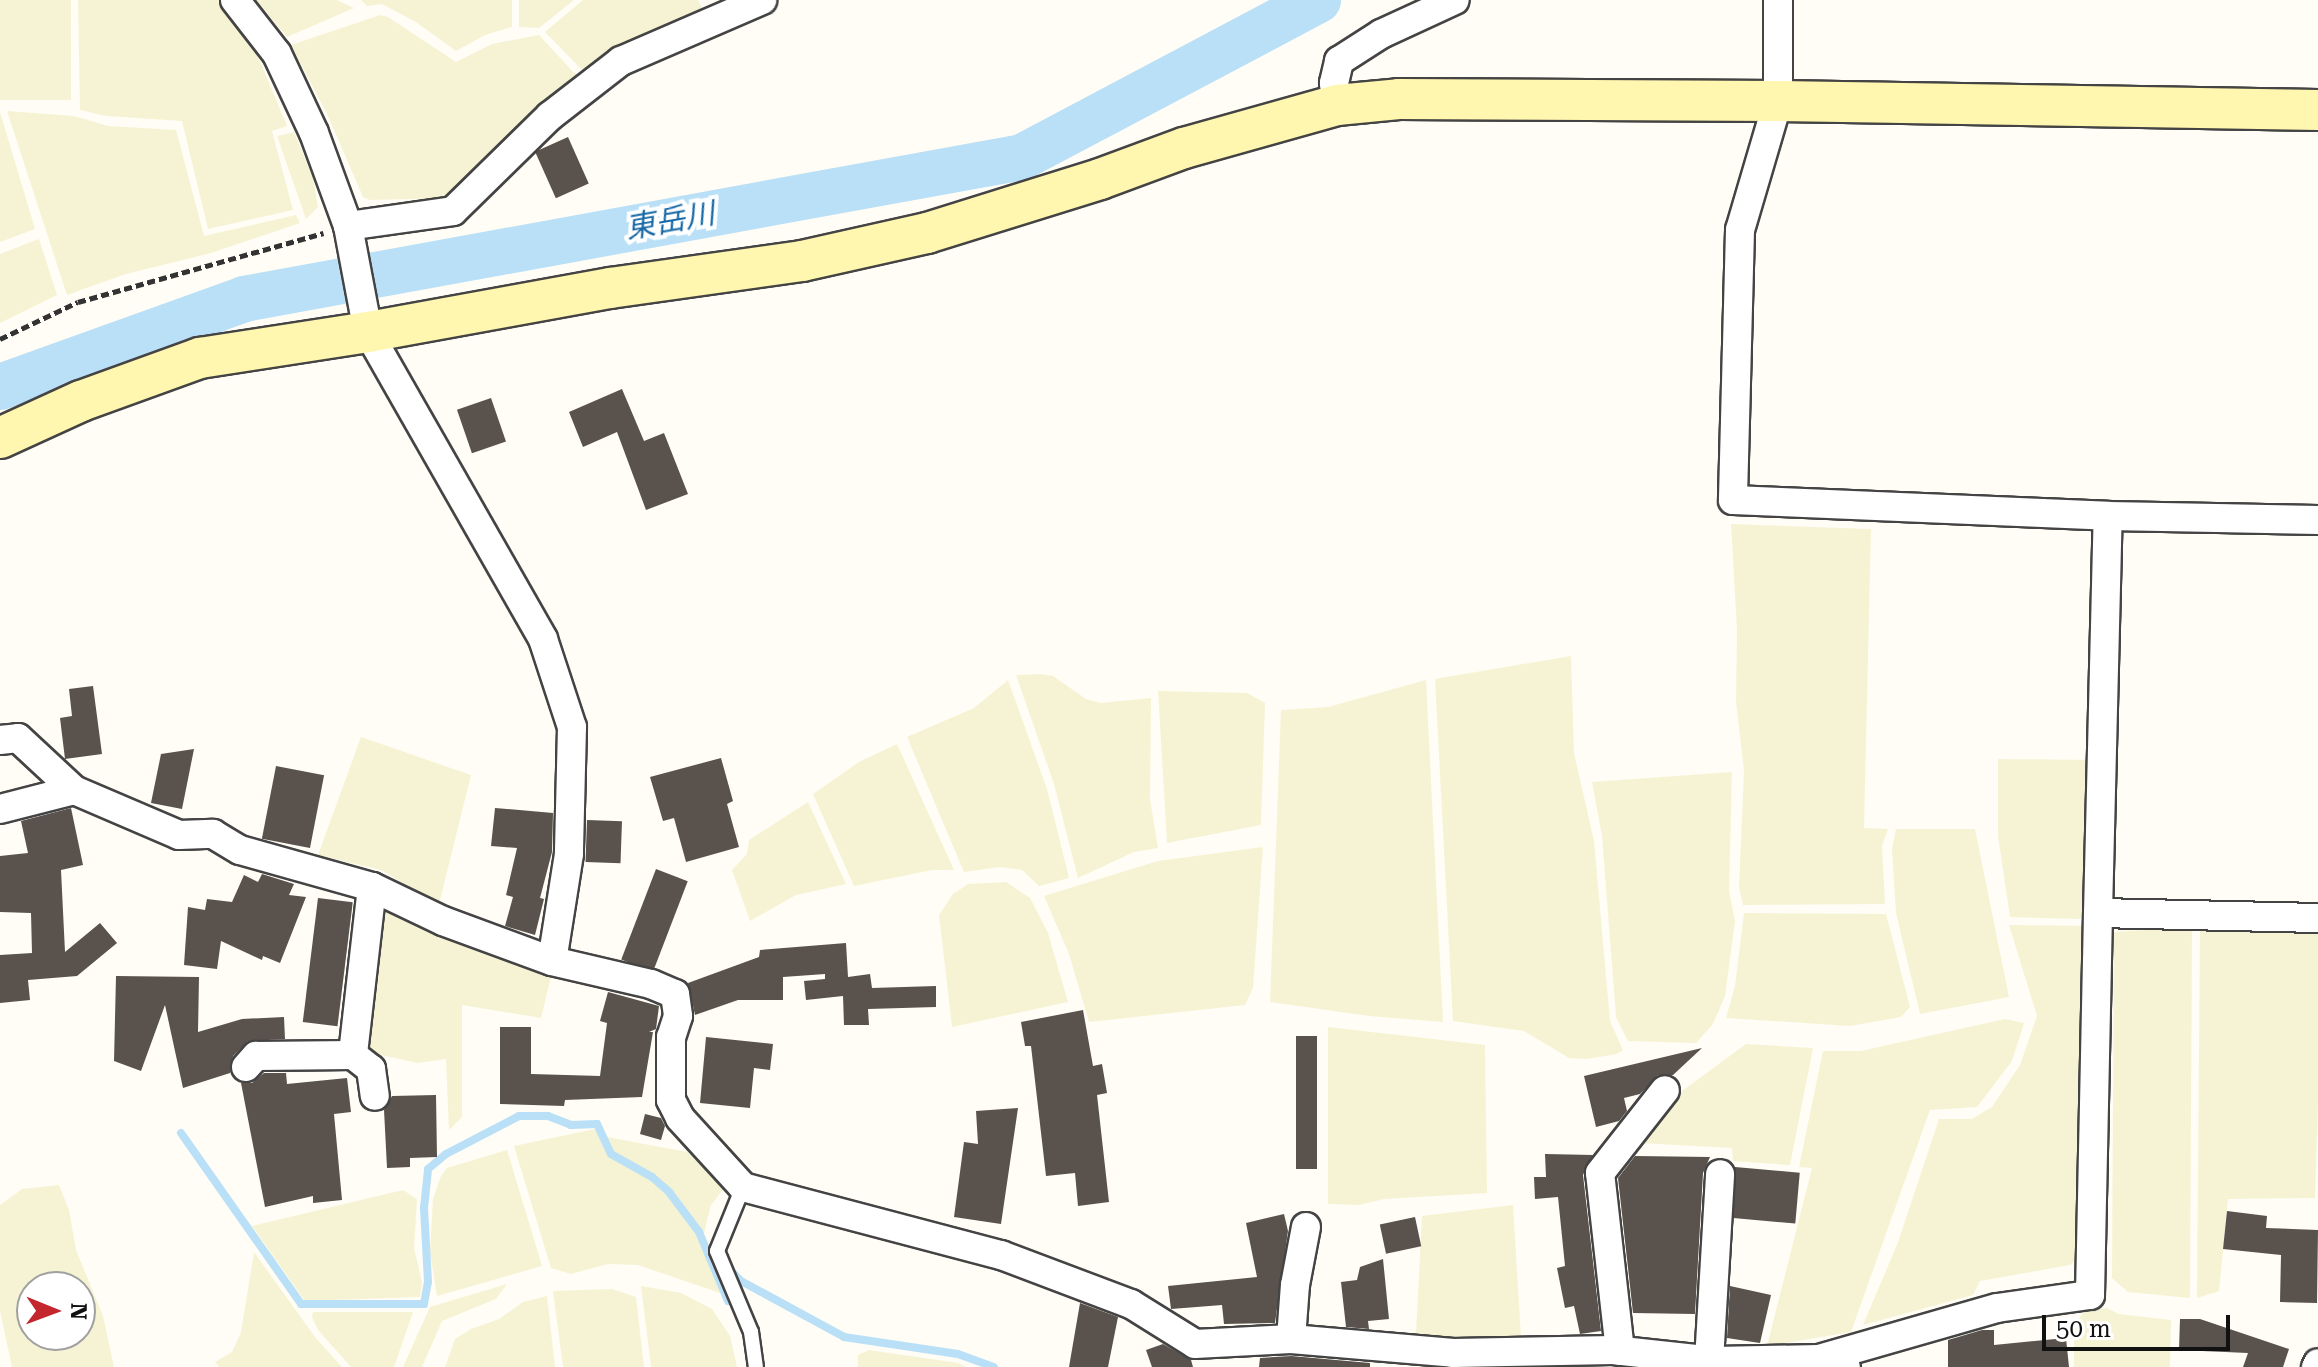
<!DOCTYPE html>
<meta charset="utf-8">
<style>
body{margin:0}
#map{position:relative;width:2318px;height:1367px;overflow:hidden;background:#fffdf5;font-family:"Roboto Serif","Noto Sans JP",serif}
div>[style]{position:absolute}
[style*='--x']{left:calc(var(--x)*1px);top:calc(var(--y)*1px);width:calc(var(--w)*1px);rotate:calc(var(--a)*1deg)}
.farmland>*{inset:0;background:#f6f3d4;transform-origin:0 0}
.stream>*{height:8px;margin:-4px;padding:0 4px;transform-origin:4px;border-radius:4px;background:#b9e0f7}
.river>*{height:46px;margin:-23px;padding:0 23px;transform-origin:23px;border-radius:23px;background:#b9e0f7}
.building>*{inset:0;background:#5a524d;transform-origin:0 0}
.path>*{height:5px;margin-top:-2.5px;transform-origin:0;background:repeating-linear-gradient(90deg,#333 0 8px,transparent 0 12px)}
.roads{filter:drop-shadow(2px 0 #444) drop-shadow(-2px 0 #444) drop-shadow(0 2px #444) drop-shadow(0 -2px #444)}
.lane>*{height:14px;margin:-7px;padding:0 7px;transform-origin:7px;border-radius:7px;background:#fff}
.street>*{height:28px;margin:-14px;padding:0 14px;transform-origin:14px;border-radius:14px;background:#fff}
.secondary>*{height:40px;margin:-20px;padding:0 20px;transform-origin:20px;border-radius:20px;background:#fff6b0}
span{translate:-50% -50%;white-space:nowrap;text-align:center;line-height:1.15;-webkit-text-stroke:8px #fff;paint-order:stroke}
.water-label{font-size:30px;color:#1768a6;font-style:italic}
.north{position:absolute;left:16px;top:1271px;width:80px;height:80px;box-sizing:border-box;background:#fff;border:2px solid #a0a0a0;border-radius:50%;rotate:91deg;font-size:22px;font-weight:700;line-height:32px;text-align:center;color:#111}
.north::after{content:'';display:block;margin:auto;width:28px;height:36px;background:#c4262e;clip-path:polygon(50% 0,100% 100%,50% 72%,0 100%)}
.scale{position:absolute;left:2042px;top:1315px;width:188px;height:36px;box-sizing:border-box;border:4px solid #111;border-top:0;padding-left:10px;font-size:24px;line-height:28px;white-space:nowrap;color:#111;-webkit-text-stroke:6px #fff;paint-order:stroke}
</style>
<div id="map">
<div class="farmland">
<div style="left:0;top:0;width:71px;height:100px"></div>
<div style="clip-path:polygon(78px 0,220px 0,237px 19px,259px 59px,287px 126px,272px 131px,293px 210px,208px 229px,182px 121px,106px 116px,80px 110px)"></div>
<div style="clip-path:polygon(256px 0,337px 0,354px 8px,287px 37px)"></div>
<div style="clip-path:polygon(361px 0,512px 0,512px 27px,485px 35px,456px 51px,416px 22px,382px 4px,367px 6px)"></div>
<div style="clip-path:polygon(519px 0,574px 0,539px 28px,519px 27px)"></div>
<div style="clip-path:polygon(583px 0,698px 0,702px 8px,586px 74px,545px 32px)"></div>
<div style="clip-path:polygon(380px 15px,388px 17px,456px 62px,492px 44px,539px 35px,576px 75px,482px 160px,447px 198px,370px 200px,363px 197px,328px 116px,291px 45px)"></div>
<div style="clip-path:polygon(7px 111px,74px 116px,108px 126px,176px 130px,204px 236px,296px 215px,300px 223px,211px 253px,126px 274px,67px 295px)"></div>
<div style="clip-path:polygon(0 112px,35px 229px,0 242px)"></div>
<div style="clip-path:polygon(294px 132px,313px 178px,318px 207px,306px 219px,277px 136px)"></div>
<div style="clip-path:polygon(39px 239px,57px 295px,0 323px,0 254px)"></div>
<div style="clip-path:polygon(1731px 524px,1871px 529px,1864px 828px,1888px 829px,1882px 846px,1885px 904px,1743px 905px,1739px 887px,1744px 770px,1736px 702px,1737px 629px)"></div>
<div style="clip-path:polygon(1571px 656px,1574px 753px,1594px 841px,1610px 1021px,1623px 1050px,1617px 1054px,1587px 1059px,1569px 1058px,1524px 1031px,1453px 1021px,1435px 679px)"></div>
<div style="clip-path:polygon(1041px 674px,1053px 676px,1086px 699px,1101px 703px,1151px 698px,1150px 799px,1158px 848px,1134px 852px,1078px 878px,1054px 784px,1016px 675px)"></div>
<div style="clip-path:polygon(1008px 680px,1047px 789px,1069px 878px,1039px 886px,1022px 870px,1000px 867px,964px 872px,907px 737px,974px 708px)"></div>
<div style="clip-path:polygon(1426px 680px,1443px 1022px,1369px 1016px,1270px 1002px,1281px 710px,1328px 707px)"></div>
<div style="clip-path:polygon(1158px 691px,1247px 693px,1265px 703px,1261px 825px,1167px 843px)"></div>
<div style="clip-path:polygon(361px 737px,471px 775px,439px 904px,381px 870px,318px 855px)"></div>
<div style="clip-path:polygon(897px 744px,954px 870px,932px 870px,854px 886px,813px 794px,859px 762px)"></div>
<div style="clip-path:polygon(1998px 759px,2094px 760px,2089px 898px,2080px 919px,2010px 917px,1998px 836px)"></div>
<div style="clip-path:polygon(1732px 772px,1729px 891px,1735px 921px,1725px 996px,1713px 1024px,1696px 1043px,1628px 1041px,1616px 1017px,1602px 836px,1592px 782px)"></div>
<div style="clip-path:polygon(808px 802px,846px 884px,796px 895px,750px 921px,732px 870px,747px 854px,749px 840px)"></div>
<div style="clip-path:polygon(1896px 829px,1975px 829px,2009px 997px,1920px 1014px,1896px 913px,1892px 849px)"></div>
<div style="clip-path:polygon(1263px 847px,1253px 988px,1245px 1005px,1089px 1022px,1069px 954px,1044px 896px,1158px 861px)"></div>
<div style="clip-path:polygon(1006px 882px,1030px 898px,1048px 933px,1068px 1002px,952px 1027px,939px 915px,953px 894px,968px 884px)"></div>
<div style="clip-path:polygon(379px 902px,551px 977px,541px 1018px,462px 1005px,462px 1117px,449px 1130px,446px 1059px,418px 1063px,362px 1051px)"></div>
<div style="clip-path:polygon(1744px 913px,1886px 914px,1910px 1007px,1901px 1017px,1850px 1026px,1726px 1018px,1735px 986px)"></div>
<div style="clip-path:polygon(2009px 925px,2087px 926px,2082px 1255px,2070px 1265px,1980px 1281px,1973px 1295px,1863px 1325px,1897px 1245px,1939px 1119px,1972px 1119px,1992px 1107px,2020px 1065px,2037px 1016px)"></div>
<div style="clip-path:polygon(2192px 927px,2190px 1298px,2128px 1292px,2112px 1278px,2114px 932px)"></div>
<div style="clip-path:polygon(2200px 928px,2318px 930px,2318px 1102px,2315px 1198px,2228px 1199px,2219px 1291px,2197px 1298px)"></div>
<div style="clip-path:polygon(2005px 1019px,2024px 1023px,2012px 1061px,1977px 1107px,1930px 1110px,1851px 1332px,1767px 1346px,1812px 1168px,1799px 1167px,1823px 1051px,1861px 1051px)"></div>
<div style="clip-path:polygon(1328px 1027px,1485px 1045px,1487px 1193px,1384px 1199px,1359px 1205px,1328px 1204px)"></div>
<div style="clip-path:polygon(1746px 1044px,1813px 1048px,1790px 1165px,1733px 1161px,1732px 1148px,1640px 1143px,1678px 1094px)"></div>
<div style="clip-path:polygon(595px 1129px,607px 1137px,687px 1152px,725px 1187px,711px 1205px,702px 1242px,720px 1293px,638px 1265px,608px 1264px,571px 1274px,551px 1268px,514px 1146px)"></div>
<div style="clip-path:polygon(507px 1150px,542px 1266px,437px 1296px,430px 1252px,433px 1199px,441px 1176px,447px 1168px)"></div>
<div style="clip-path:polygon(evenodd,59px 1185px,69px 1210px,76px 1250px,103px 1316px,114px 1367px,12px 1367px,0 1311px,0 1205px,22px 1189px,59px 1185px,32px 1287px,80px 1287px,80px 1335px,32px 1335px,32px 1287px)"></div>
<div style="clip-path:polygon(403px 1190px,417px 1199px,414px 1248px,422px 1282px,420px 1297px,305px 1301px,252px 1226px)"></div>
<div style="clip-path:polygon(1513px 1205px,1521px 1337px,1511px 1344px,1416px 1333px,1422px 1216px)"></div>
<div style="clip-path:polygon(254px 1252px,315px 1337px,342px 1367px,219px 1367px,215px 1362px,232px 1352px,241px 1332px)"></div>
<div style="clip-path:polygon(507px 1284px,496px 1299px,442px 1321px,422px 1367px,403px 1367px,430px 1307px)"></div>
<div style="clip-path:polygon(641px 1286px,681px 1293px,712px 1309px,730px 1336px,737px 1367px,651px 1367px)"></div>
<div style="clip-path:polygon(612px 1289px,636px 1297px,644px 1367px,563px 1367px,553px 1291px)"></div>
<div style="clip-path:polygon(547px 1296px,555px 1367px,445px 1367px,455px 1339px,471px 1329px,499px 1319px,523px 1302px)"></div>
<div style="clip-path:polygon(2107px 1308px,2119px 1314px,2171px 1320px,2170px 1367px,2074px 1367px,2074px 1324px,2085px 1311px)"></div>
<div style="clip-path:polygon(313px 1312px,413px 1312px,394px 1367px,351px 1367px,318px 1330px,312px 1317px)"></div>
<div style="clip-path:polygon(869px 1350px,958px 1363px,966px 1367px,858px 1367px,858px 1355px)"></div>
</div>
<div class="stream">
<div style="--x:181;--y:1133;--w:209;--a:54.9"></div>
<div style="--x:301;--y:1304;--w:123;--a:0"></div>
<div style="--x:424;--y:1304;--w:22;--a:-80"></div>
<div style="--x:428;--y:1282;--w:74;--a:-93.1"></div>
<div style="--x:424;--y:1208;--w:39;--a:-84"></div>
<div style="--x:428;--y:1169;--w:23;--a:-40"></div>
<div style="--x:446;--y:1154;--w:82;--a:-27.5"></div>
<div style="--x:519;--y:1116;--w:29;--a:0"></div>
<div style="--x:548;--y:1116;--w:25;--a:21"></div>
<div style="--x:571;--y:1125;--w:26;--a:-2"></div>
<div style="--x:597;--y:1124;--w:33;--a:65"></div>
<div style="--x:611;--y:1154;--w:47;--a:29.3"></div>
<div style="--x:652;--y:1177;--w:23;--a:41"></div>
<div style="--x:669;--y:1192;--w:50;--a:53.1"></div>
<div style="--x:699;--y:1232;--w:75;--a:67.2"></div>
<div style="--x:726;--y:1266;--w:21;--a:45"></div>
<div style="--x:741;--y:1281;--w:117;--a:28.5"></div>
<div style="--x:844;--y:1337;--w:115;--a:8.5"></div>
<div style="--x:958;--y:1354;--w:38;--a:20"></div>
</div>
<div class="river">
<div style="--x:0;--y:387;--w:259;--a:-19.8"></div>
<div style="--x:244;--y:299;--w:791;--a:-10.34"></div>
<div style="--x:1022;--y:157;--w:335;--a:-27.9"></div>
</div>
<div class="building">
<div style="left:568px;top:137px;width:51px;height:36px;rotate:66deg"></div>
<div style="clip-path:polygon(622px 389px,644px 441px,664px 433px,688px 494px,646px 510px,617px 432px,583px 447px,569px 412px)"></div>
<div style="left:491px;top:398px;width:46px;height:36px;rotate:71deg"></div>
<div style="clip-path:polygon(93px 686px,102px 754px,65px 759px,60px 718px,72px 716px,69px 689px)"></div>
<div style="clip-path:polygon(194px 749px,182px 809px,151px 803px,161px 754px)"></div>
<div style="clip-path:polygon(721px 758px,733px 801px,727px 804px,739px 847px,686px 862px,674px 818px,663px 821px,650px 777px)"></div>
<div style="left:276px;top:766px;width:49px;height:74px;rotate:11deg"></div>
<div style="clip-path:polygon(71px 808px,83px 865px,61px 870px,65px 952px,100px 923px,117px 943px,77px 976px,28px 980px,30px 1000px,0 1003px,0 955px,32px 953px,31px 913px,0 912px,0 856px,28px 853px,21px 821px)"></div>
<div style="clip-path:polygon(495px 808px,553px 813px,552px 852px,540px 898px,544px 899px,535px 935px,505px 926px,513px 897px,506px 895px,517px 848px,491px 846px)"></div>
<div style="left:587px;top:820px;width:35px;height:42px;rotate:2deg"></div>
<div style="left:656px;top:869px;width:34px;height:97px;rotate:21deg"></div>
<div style="clip-path:polygon(262px 874px,294px 884px,289px 895px,306px 897px,280px 963px,263px 956px,262px 960px,221px 941px,217px 969px,184px 965px,188px 907px,205px 910px,207px 899px,232px 902px,244px 875px,258px 882px)"></div>
<div style="left:318px;top:898px;width:35px;height:125px;rotate:7deg"></div>
<div style="clip-path:polygon(846px 943px,848px 977px,870px 974px,872px 988px,936px 986px,936px 1007px,868px 1009px,869px 1025px,844px 1025px,843px 996px,806px 1000px,804px 981px,825px 979px,825px 974px,783px 977px,783px 1000px,738px 1000px,695px 1015px,688px 983px,759px 957px,760px 950px)"></div>
<div style="clip-path:polygon(116px 976px,199px 977px,198px 1032px,242px 1019px,284px 1017px,285px 1039px,248px 1041px,233px 1056px,230px 1073px,183px 1088px,165px 1005px,141px 1071px,114px 1061px)"></div>
<div style="clip-path:polygon(608px 992px,659px 1006px,656px 1029px,649px 1032px,653px 1032px,642px 1097px,565px 1100px,564px 1106px,500px 1104px,500px 1027px,531px 1027px,531px 1074px,600px 1076px,607px 1023px,600px 1021px)"></div>
<div style="clip-path:polygon(1083px 1010px,1093px 1066px,1102px 1064px,1107px 1093px,1097px 1095px,1109px 1202px,1078px 1206px,1075px 1173px,1046px 1176px,1031px 1046px,1025px 1046px,1021px 1022px)"></div>
<div style="left:1296px;top:1036px;width:21px;height:133px"></div>
<div style="clip-path:polygon(706px 1037px,773px 1044px,770px 1070px,754px 1068px,750px 1108px,700px 1103px)"></div>
<div style="clip-path:polygon(1702px 1048px,1673px 1075px,1658px 1075px,1640px 1094px,1624px 1098px,1627px 1111px,1619px 1121px,1596px 1127px,1584px 1076px)"></div>
<div style="clip-path:polygon(264px 1073px,286px 1073px,287px 1084px,347px 1078px,351px 1112px,334px 1114px,342px 1200px,313px 1203px,313px 1196px,265px 1207px,241px 1083px,252px 1083px)"></div>
<div style="clip-path:polygon(436px 1095px,437px 1157px,410px 1158px,410px 1167px,387px 1168px,384px 1110px,392px 1096px)"></div>
<div style="clip-path:polygon(1018px 1108px,1001px 1224px,954px 1217px,964px 1142px,978px 1144px,976px 1111px)"></div>
<div style="clip-path:polygon(645px 1114px,661px 1118px,665px 1126px,661px 1140px,640px 1134px)"></div>
<div style="clip-path:polygon(1545px 1154px,1593px 1155px,1583px 1175px,1601px 1331px,1580px 1334px,1574px 1306px,1565px 1308px,1557px 1268px,1565px 1266px,1558px 1197px,1535px 1199px,1534px 1177px,1546px 1177px)"></div>
<div style="clip-path:polygon(1635px 1156px,1710px 1157px,1703px 1173px,1695px 1314px,1633px 1313px,1618px 1178px)"></div>
<div style="left:1735px;top:1167px;width:65px;height:51px;rotate:5deg"></div>
<div style="clip-path:polygon(2227px 1211px,2267px 1216px,2266px 1228px,2318px 1230px,2317px 1303px,2280px 1302px,2281px 1255px,2223px 1249px)"></div>
<div style="clip-path:polygon(1284px 1214px,1288px 1231px,1275px 1323px,1224px 1324px,1222px 1305px,1171px 1309px,1168px 1286px,1257px 1277px,1246px 1223px)"></div>
<div style="left:1415px;top:1217px;width:30px;height:36px;rotate:78deg"></div>
<div style="clip-path:polygon(1383px 1259px,1389px 1319px,1368px 1321px,1369px 1329px,1346px 1327px,1341px 1282px,1357px 1280px,1360px 1267px)"></div>
<div style="clip-path:polygon(1730px 1286px,1771px 1295px,1760px 1343px,1727px 1338px)"></div>
<div style="clip-path:polygon(1080px 1303px,1118px 1317px,1108px 1367px,1069px 1367px)"></div>
<div style="clip-path:polygon(2180px 1319px,2200px 1319px,2289px 1349px,2283px 1367px,2243px 1367px,2248px 1353px,2179px 1350px)"></div>
<div style="clip-path:polygon(1982px 1330px,1994px 1330px,1994px 1345px,2066px 1338px,2069px 1367px,1948px 1367px,1948px 1340px)"></div>
<div style="clip-path:polygon(1163px 1344px,1191px 1360px,1193px 1367px,1152px 1367px,1146px 1350px)"></div>
<div style="clip-path:polygon(1291px 1356px,1370px 1363px,1370px 1367px,1259px 1367px,1260px 1358px)"></div>
</div>
<div class="path">
<div style="--x:0;--y:339;--w:86;--a:-25.4"></div>
<div style="--x:78;--y:302;--w:255;--a:-15.7"></div>
</div>
<div class="roads">
<div class="lane">
<div style="--x:743;--y:1187;--w:69;--a:112.1"></div>
<div style="--x:717;--y:1251;--w:88;--a:67.2"></div>
<div style="--x:751;--y:1332;--w:35;--a:82"></div>
</div>
<div class="street">
<div style="--x:235;--y:0;--w:68;--a:52.1"></div>
<div style="--x:277;--y:54;--w:87;--a:64.9"></div>
<div style="--x:314;--y:133;--w:99;--a:69.9"></div>
<div style="--x:348;--y:226;--w:108;--a:79.3"></div>
<div style="--x:368;--y:332;--w:353;--a:60.3"></div>
<div style="--x:543;--y:639;--w:93;--a:71.8"></div>
<div style="--x:572;--y:727;--w:127;--a:91.4"></div>
<div style="--x:569;--y:854;--w:108;--a:99"></div>
<div style="--x:1778;--y:0;--w:101;--a:90"></div>
<div style="--x:1778;--y:101;--w:134;--a:106.4"></div>
<div style="--x:1740;--y:230;--w:270;--a:91.5"></div>
<div style="--x:1733;--y:500;--w:375;--a:2.4"></div>
<div style="--x:2108;--y:516;--w:210;--a:1.1"></div>
<div style="--x:1337;--y:105;--w:22;--a:-98"></div>
<div style="--x:1334;--y:83;--w:23;--a:-77"></div>
<div style="--x:1339;--y:61;--w:50;--a:-32.7"></div>
<div style="--x:1381;--y:34;--w:81;--a:-24.7"></div>
<div style="--x:348;--y:226;--w:106;--a:-8.1"></div>
<div style="--x:453;--y:211;--w:136;--a:-44.4"></div>
<div style="--x:550;--y:116;--w:90;--a:-37.8"></div>
<div style="--x:621;--y:61;--w:154;--a:-23.4"></div>
<div style="--x:0;--y:740;--w:18;--a:-6"></div>
<div style="--x:18;--y:738;--w:76;--a:42.9"></div>
<div style="--x:74;--y:790;--w:114;--a:23.2"></div>
<div style="--x:179;--y:835;--w:34;--a:-2"></div>
<div style="--x:213;--y:834;--w:31;--a:31"></div>
<div style="--x:240;--y:850;--w:137;--a:15.7"></div>
<div style="--x:372;--y:887;--w:79;--a:25.6"></div>
<div style="--x:443;--y:921;--w:116;--a:20.2"></div>
<div style="--x:552;--y:961;--w:102;--a:13.1"></div>
<div style="--x:651;--y:984;--w:26;--a:23"></div>
<div style="--x:675;--y:994;--w:22;--a:82"></div>
<div style="--x:678;--y:1016;--w:22;--a:108"></div>
<div style="--x:671;--y:1037;--w:63;--a:90"></div>
<div style="--x:671;--y:1100;--w:20;--a:63"></div>
<div style="--x:680;--y:1118;--w:93;--a:47.6"></div>
<div style="--x:743;--y:1187;--w:267;--a:14.8"></div>
<div style="--x:1001;--y:1255;--w:139;--a:20.7"></div>
<div style="--x:1131;--y:1304;--w:75;--a:32"></div>
<div style="--x:1195;--y:1344;--w:96;--a:-3"></div>
<div style="--x:1291;--y:1339;--w:163;--a:4.9"></div>
<div style="--x:1453;--y:1353;--w:160;--a:-1.1"></div>
<div style="--x:1613;--y:1350;--w:102;--a:6.2"></div>
<div style="--x:1714;--y:1361;--w:105;--a:-1.1"></div>
<div style="--x:1819;--y:1359;--w:28;--a:17"></div>
<div style="--x:0;--y:809;--w:76;--a:-14.4"></div>
<div style="--x:372;--y:887;--w:169;--a:96.5"></div>
<div style="--x:353;--y:1055;--w:23;--a:38"></div>
<div style="--x:371;--y:1069;--w:27;--a:82"></div>
<div style="--x:2098;--y:913;--w:397;--a:-88.6"></div>
<div style="--x:246;--y:1067;--w:15;--a:-48"></div>
<div style="--x:256;--y:1056;--w:97;--a:-0.6"></div>
<div style="--x:1291;--y:1339;--w:54;--a:-85.8"></div>
<div style="--x:1295;--y:1285;--w:59;--a:-79.3"></div>
<div style="--x:1620;--y:1351;--w:179;--a:-96.4"></div>
<div style="--x:1600;--y:1173;--w:105;--a:-51.9"></div>
<div style="--x:1819;--y:1359;--w:185;--a:-16"></div>
<div style="--x:1997;--y:1308;--w:94;--a:-8"></div>
<div style="--x:2090;--y:1295;--w:382;--a:-88.8"></div>
<div style="--x:2098;--y:913;--w:220;--a:1.3"></div>
<div style="--x:1709;--y:1361;--w:187;--a:-86.6"></div>
<div style="--x:2316;--y:1367;--w:4;--a:-63"></div>
</div>
<div class="secondary">
<div style="--x:0;--y:438;--w:89;--a:-24.6"></div>
<div style="--x:81;--y:401;--w:127;--a:-19.9"></div>
<div style="--x:200;--y:358;--w:170;--a:-8.8"></div>
<div style="--x:368;--y:332;--w:246;--a:-10.3"></div>
<div style="--x:610;--y:288;--w:194;--a:-8"></div>
<div style="--x:802;--y:261;--w:128;--a:-12.6"></div>
<div style="--x:927;--y:233;--w:181;--a:-17.3"></div>
<div style="--x:1100;--y:179;--w:90;--a:-20.3"></div>
<div style="--x:1184;--y:148;--w:159;--a:-15.7"></div>
<div style="--x:1337;--y:105;--w:62;--a:-5.5"></div>
<div style="--x:1399;--y:99;--w:379;--a:0.3"></div>
<div style="--x:1778;--y:101;--w:540;--a:0.95"></div>
</div>
</div>
<div class="water-label">
<span style="left:670px;top:221px;rotate:-10deg">東岳川</span>
</div>
<div class="north">N</div>
<div class="scale">50 m</div>
</div>
